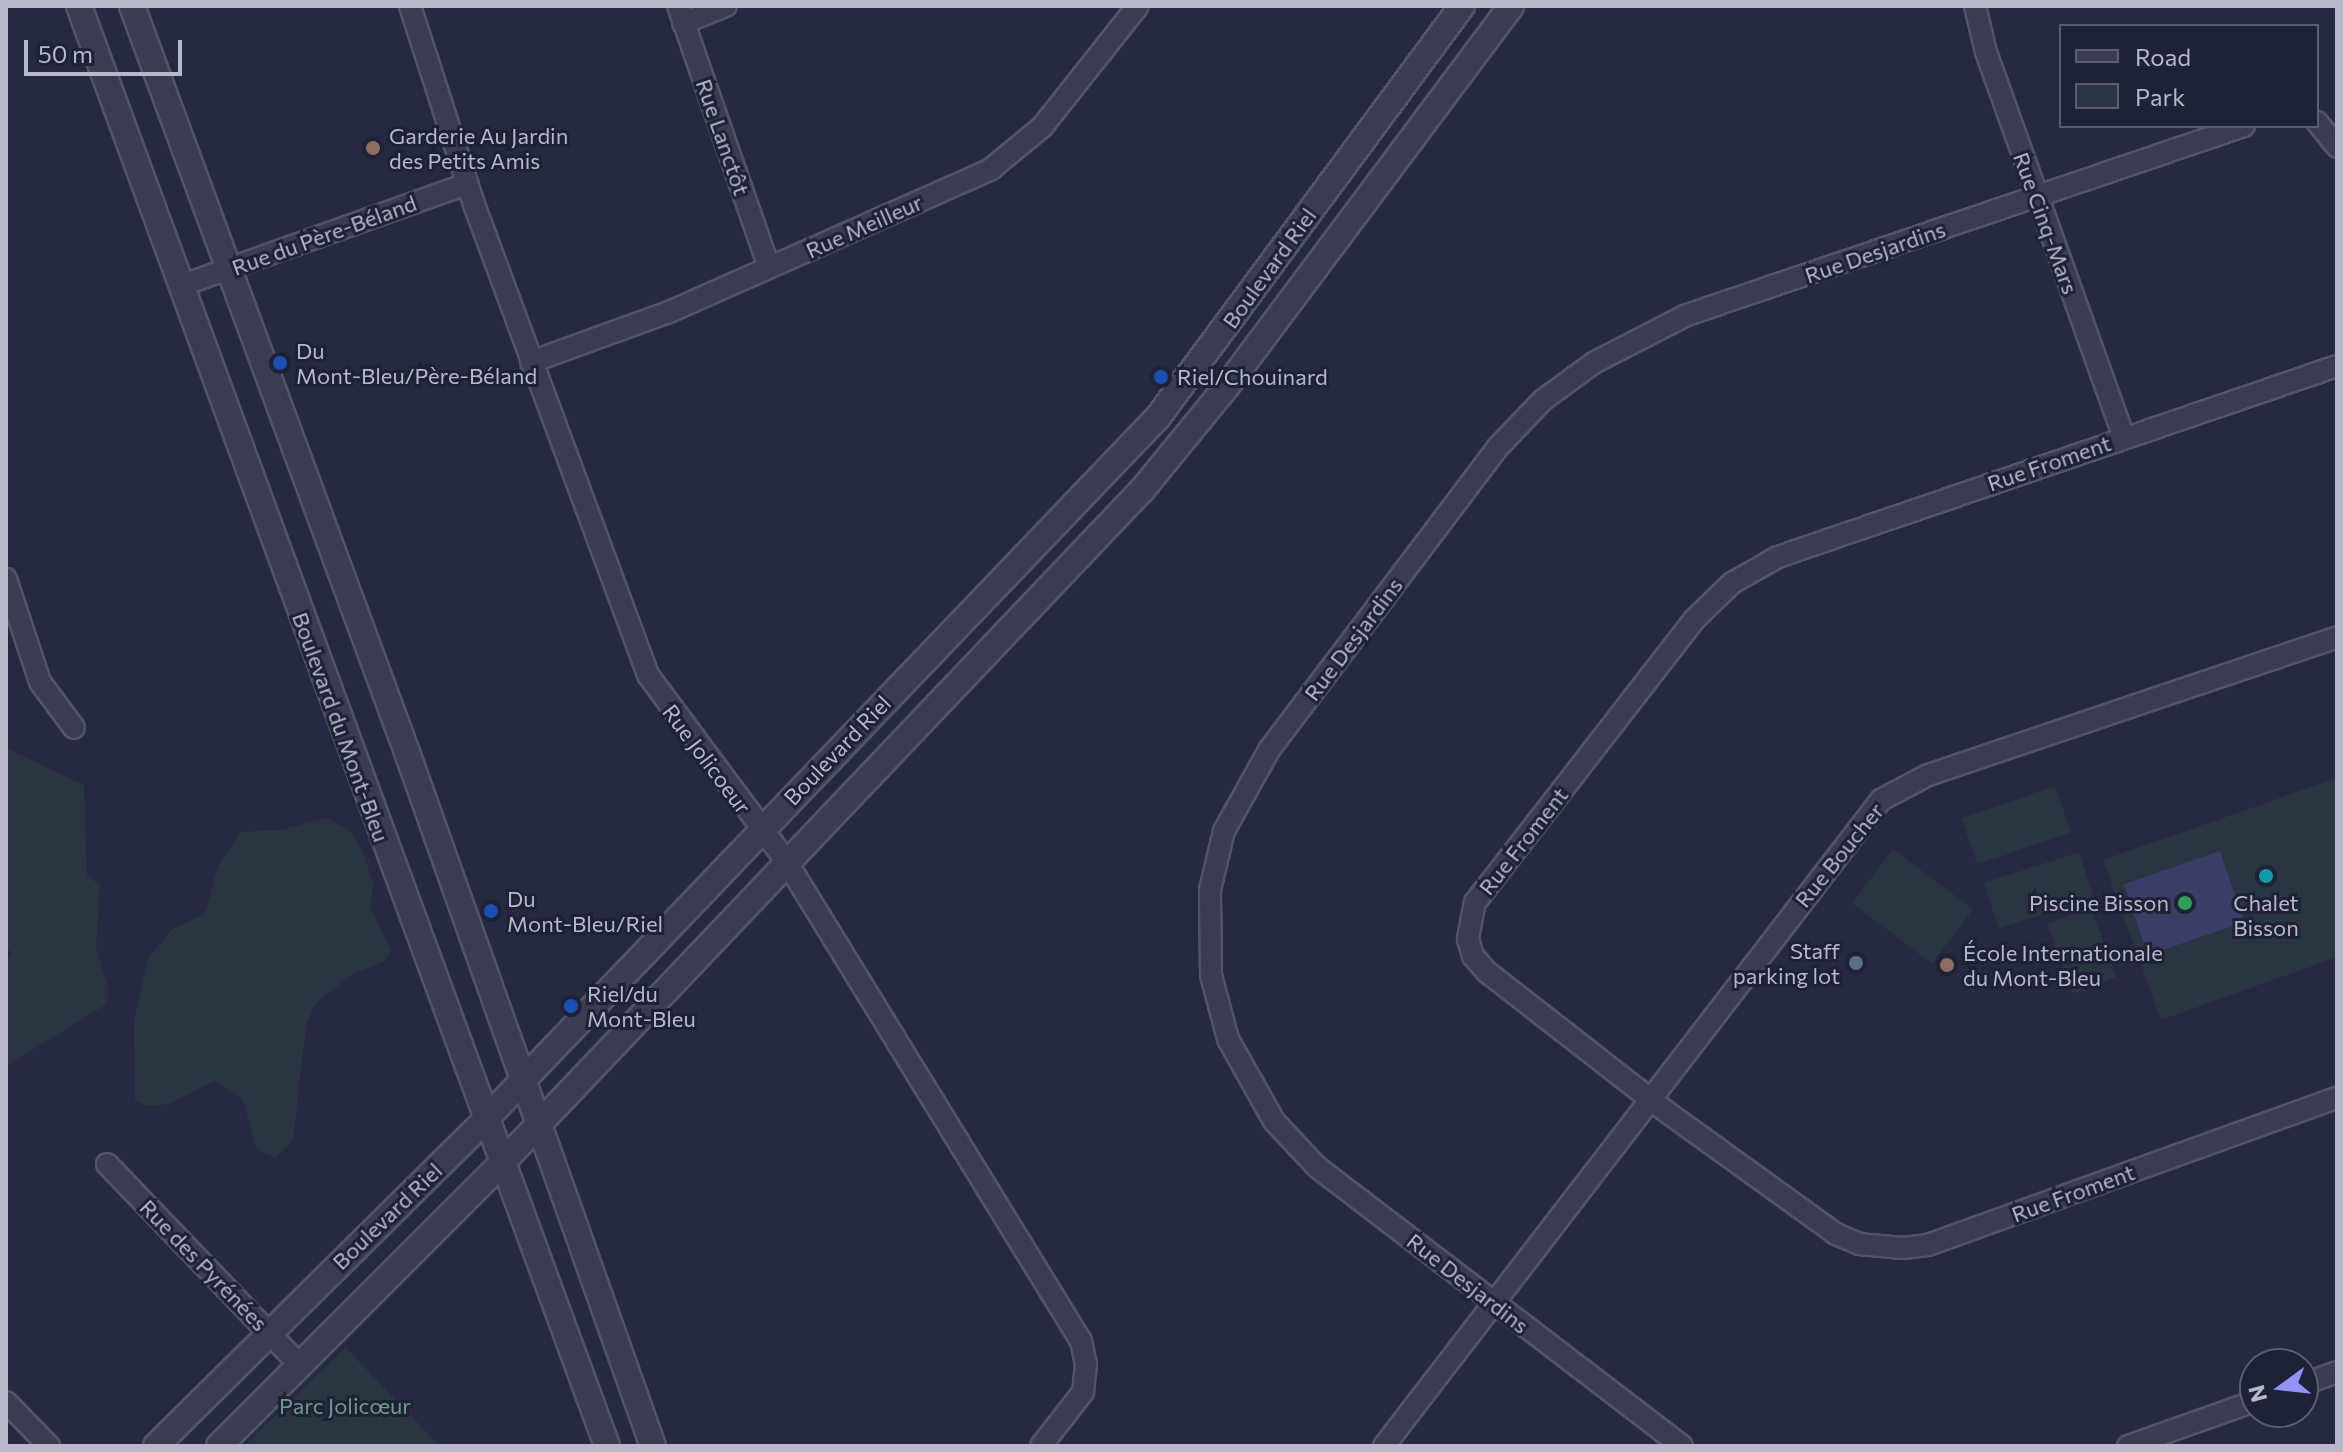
<!DOCTYPE html>
<meta charset="utf-8">
<style>
body{margin:0}
#map{position:relative;width:2343px;height:1452px;overflow:hidden;background:#272841;font-family:Commissioner,sans-serif}
div>[style]{position:absolute}
[style*='--x']{left:calc(var(--x)*1px);top:calc(var(--y)*1px);width:calc(var(--w)*1px);rotate:calc(var(--a)*1deg)}
.green>*{inset:0;background:#293642;transform-origin:0 0}
.water>*{inset:0;background:#3b3d67;transform-origin:0 0}
.roads{filter:drop-shadow(2px 0 #535468) drop-shadow(-2px 0 #535468) drop-shadow(0 2px #535468) drop-shadow(0 -2px #535468)}
.minor>*{height:20px;margin:-10px;padding:0 10px;transform-origin:10px;border-radius:10px;background:#3b3c51}
.tertiary>*{height:24px;margin:-12px;padding:0 12px;transform-origin:12px;border-radius:12px;background:#3b3c51}
.dots>*{width:22px;height:22px;translate:-50% -50%;box-sizing:border-box;border:4px solid #1f2136;border-radius:50%}
span{translate:-50% -50%;white-space:nowrap;text-align:center;line-height:1.15;-webkit-text-stroke:6px #1f2136;paint-order:stroke}
.poi-label{font-size:22px;color:#b8b8cb}
.left{translate:0 -50%;text-align:left}
.right{translate:-100% -50%;text-align:right}
.street-label{font-size:22px;color:#b8b8cb}
.park-label{font-size:22px;color:#6f9b8a}
.frame{position:absolute;inset:0;border:8px solid #b8b8cb;pointer-events:none}
.legend{position:absolute;left:2059px;top:24px;width:260px;height:104px;box-sizing:border-box;background:#1f2136;border:2px solid #5c5d72;margin:0;padding:10px 14px;list-style:none;font-size:24px;color:#b8b8cb}
.legend li{display:flex;align-items:center;gap:16px;height:40px}
.legend b{width:40px;border:2px solid #5c5d72}
.north{position:absolute;left:2239px;top:1348px;width:80px;height:80px;box-sizing:border-box;background:#1f2136;border:2px solid #5c5d72;border-radius:50%;rotate:255deg;font-size:22px;font-weight:700;line-height:32px;text-align:center;color:#b8b8cb}
.north::after{content:'';display:block;margin:auto;width:28px;height:36px;background:#9193f6;clip-path:polygon(50% 0,100% 100%,50% 72%,0 100%)}
.scale{position:absolute;left:24px;top:40px;width:158px;height:36px;box-sizing:border-box;border:4px solid #b8b8cb;border-top:0;padding-left:10px;font-size:24px;line-height:28px;white-space:nowrap;color:#b8b8cb;-webkit-text-stroke:6px #1f2136;paint-order:stroke}
</style>
<div id="map">
<div class="green">
<div style="clip-path:polygon(6px 748px,84px 785px,87px 876px,100px 885px,96px 947px,109px 992px,105px 1005px,6px 1066px,6px 960px,12px 953px,6px 947px)"></div>
<div style="clip-path:polygon(2337px 778px,2337px 957px,2161px 1020px,2103px 860px)"></div>
<div style="left:2055px;top:786px;width:49px;height:99px;rotate:71deg"></div>
<div style="clip-path:polygon(326px 818px,348px 829px,362px 849px,373px 883px,371px 908px,391px 950px,385px 961px,351px 975px,314px 1005px,306px 1027px,293px 1140px,276px 1158px,257px 1150px,243px 1100px,215px 1080px,170px 1104px,146px 1106px,135px 1100px,134px 1020px,148px 959px,171px 930px,205px 914px,218px 866px,241px 832px,280px 830px)"></div>
<div style="left:1893px;top:849px;width:100px;height:68px;rotate:37deg"></div>
<div style="left:2079px;top:852px;width:48px;height:100px;rotate:72deg"></div>
<div style="left:2091px;top:908px;width:74px;height:47px;rotate:70deg"></div>
<div style="clip-path:polygon(345px 1347px,440px 1446px,244px 1446px)"></div>
</div>
<div class="water">
<div style="left:2220px;top:851px;width:75px;height:102px;rotate:71deg"></div>
</div>
<div class="roads">
<div class="minor">
<div style="--x:410;--y:6;--w:211;--a:72.1"></div>
<div style="--x:475;--y:207;--w:499;--a:69.7"></div>
<div style="--x:648;--y:675;--w:232;--a:53.4"></div>
<div style="--x:786;--y:861;--w:563;--a:58.43"></div>
<div style="--x:1081;--y:1341;--w:24;--a:78"></div>
<div style="--x:1086;--y:1364;--w:28;--a:96"></div>
<div style="--x:1083;--y:1392;--w:68;--a:127.9"></div>
<div style="--x:678;--y:6;--w:277;--a:70.8"></div>
<div style="--x:1975;--y:6;--w:47;--a:76.6"></div>
<div style="--x:1986;--y:52;--w:409;--a:70.3"></div>
<div style="--x:683;--y:23;--w:46;--a:-21.6"></div>
<div style="--x:2317;--y:122;--w:32;--a:51"></div>
<div style="--x:180;--y:286;--w:305;--a:-19.6"></div>
<div style="--x:531;--y:362;--w:147;--a:-19.9"></div>
<div style="--x:669;--y:312;--w:352;--a:-23.9"></div>
<div style="--x:991;--y:169;--w:66;--a:-39.5"></div>
<div style="--x:1042;--y:127;--w:154;--a:-51.6"></div>
<div style="--x:2337;--y:366;--w:591;--a:161.14"></div>
<div style="--x:1778;--y:557;--w:53;--a:150.5"></div>
<div style="--x:1732;--y:583;--w:53;--a:135.8"></div>
<div style="--x:1694;--y:620;--w:357;--a:127.8"></div>
<div style="--x:1475;--y:902;--w:38;--a:101"></div>
<div style="--x:1468;--y:939;--w:18;--a:74"></div>
<div style="--x:1473;--y:956;--w:21;--a:49"></div>
<div style="--x:1487;--y:972;--w:233;--a:37.9"></div>
<div style="--x:1671;--y:1115;--w:203;--a:35.8"></div>
<div style="--x:1836;--y:1234;--w:25;--a:23"></div>
<div style="--x:1859;--y:1244;--w:44;--a:5.2"></div>
<div style="--x:1903;--y:1248;--w:25;--a:-7"></div>
<div style="--x:1928;--y:1245;--w:435;--a:-19.8"></div>
<div style="--x:6;--y:579;--w:108;--a:71.7"></div>
<div style="--x:40;--y:682;--w:57;--a:53.5"></div>
<div style="--x:107;--y:1164;--w:280;--a:46.2"></div>
<div style="--x:2303;--y:1384;--w:36;--a:-19"></div>
<div style="--x:6;--y:1402;--w:62;--a:45.7"></div>
<div style="--x:1384;--y:1446;--w:815;--a:-52.43"></div>
<div style="--x:1881;--y:800;--w:53;--a:-28"></div>
<div style="--x:1928;--y:775;--w:432;--a:-18.6"></div>
<div style="--x:1682;--y:1446;--w:459;--a:-142.6"></div>
<div style="--x:1317;--y:1167;--w:63;--a:-133.1"></div>
<div style="--x:1274;--y:1121;--w:94;--a:-119.3"></div>
<div style="--x:1228;--y:1039;--w:66;--a:-104.9"></div>
<div style="--x:1211;--y:975;--w:85;--a:-90.7"></div>
<div style="--x:1210;--y:890;--w:61;--a:-76.7"></div>
<div style="--x:1224;--y:831;--w:93;--a:-60.9"></div>
<div style="--x:1269;--y:750;--w:378;--a:-52.9"></div>
<div style="--x:1497;--y:448;--w:66;--a:-46.2"></div>
<div style="--x:1543;--y:400;--w:64;--a:-36.2"></div>
<div style="--x:1595;--y:362;--w:103;--a:-27.1"></div>
<div style="--x:1687;--y:315;--w:588;--a:-18.74"></div>
<div style="--x:2128;--y:1446;--w:135;--a:-19.5"></div>
</div>
<div class="tertiary">
<div style="--x:79;--y:6;--w:1534;--a:69.86"></div>
<div style="--x:132;--y:6;--w:798;--a:69.77"></div>
<div style="--x:408;--y:755;--w:733;--a:70.48"></div>
<div style="--x:156;--y:1446;--w:463;--a:-44.7"></div>
<div style="--x:485;--y:1120;--w:973;--a:-46.25"></div>
<div style="--x:1158;--y:417;--w:511;--a:-53.51"></div>
<div style="--x:219;--y:1446;--w:399;--a:-45"></div>
<div style="--x:501;--y:1164;--w:930;--a:-46.44"></div>
<div style="--x:1142;--y:490;--w:134;--a:-50.7"></div>
<div style="--x:1227;--y:386;--w:474;--a:-53.2"></div>
</div>
</div>
<div class="dots">
<div style="left:373px;top:148px;background:#8d6e63"></div>
<div style="left:280px;top:363px;background:#1a4fb4"></div>
<div style="left:1161px;top:377px;background:#1a4fb4"></div>
<div style="left:2266px;top:876px;background:#0f9aa8"></div>
<div style="left:2185px;top:903px;background:#2e9e5b"></div>
<div style="left:491px;top:911px;background:#1a4fb4"></div>
<div style="left:1856px;top:963px;background:#5c6f8a"></div>
<div style="left:1947px;top:965px;background:#8d6e63"></div>
<div style="left:571px;top:1006px;background:#1a4fb4"></div>
</div>
<div class="poi-label">
<span class="left" style="left:389px;top:148px">Garderie Au Jardin<br>des Petits Amis</span>
<span class="left" style="left:296px;top:363px">Du<br>Mont-Bleu/Père-Béland</span>
<span class="left" style="left:1177px;top:377px">Riel/Chouinard</span>
<span class="left" style="left:507px;top:911px">Du<br>Mont-Bleu/Riel</span>
<span style="left:2266px;top:915px">Chalet<br>Bisson</span>
<span class="right" style="left:2169px;top:903px">Piscine Bisson</span>
<span class="right" style="left:1840px;top:963px">Staff<br>parking lot</span>
<span class="left" style="left:1963px;top:965px">École Internationale<br>du Mont-Bleu</span>
<span class="left" style="left:587px;top:1006px">Riel/du<br>Mont-Bleu</span>
</div>
<div class="street-label">
<span style="left:723px;top:137px;rotate:71deg">Rue Lanctôt</span>
<span style="left:2046px;top:223px;rotate:70deg">Rue Cinq-Mars</span>
<span style="left:864px;top:226px;rotate:-24deg">Rue Meilleur</span>
<span style="left:324px;top:235px;rotate:-20deg">Rue du Père-Béland</span>
<span style="left:1875px;top:252px;rotate:-19deg">Rue Desjardins</span>
<span style="left:1269px;top:268px;rotate:-54deg">Boulevard Riel</span>
<span style="left:2049px;top:463px;rotate:-19deg">Rue Froment</span>
<span style="left:1353px;top:639px;rotate:-53deg">Rue Desjardins</span>
<span style="left:341px;top:727px;rotate:70deg">Boulevard du Mont-Bleu</span>
<span style="left:837px;top:750px;rotate:-46deg">Boulevard Riel</span>
<span style="left:707px;top:759px;rotate:53deg">Rue Jolicoeur</span>
<span style="left:1523px;top:841px;rotate:-52deg">Rue Froment</span>
<span style="left:1839px;top:855px;rotate:-51deg">Rue Boucher</span>
<span style="left:2073px;top:1193px;rotate:-20deg">Rue Froment</span>
<span style="left:387px;top:1216px;rotate:-44deg">Boulevard Riel</span>
<span style="left:204px;top:1265px;rotate:46deg">Rue des Pyrénées</span>
<span style="left:1468px;top:1283px;rotate:38deg">Rue Desjardins</span>
</div>
<div class="park-label">
<span style="left:345px;top:1406px">Parc Jolicœur</span>
</div>
<div class="frame"></div>
<ul class="legend">
<li><b style="height:10px;background:#3b3c51"></b>Road</li>
<li><b style="height:22px;background:#293642"></b>Park</li>
</ul>
<div class="north">N</div>
<div class="scale">50 m</div>
</div>
